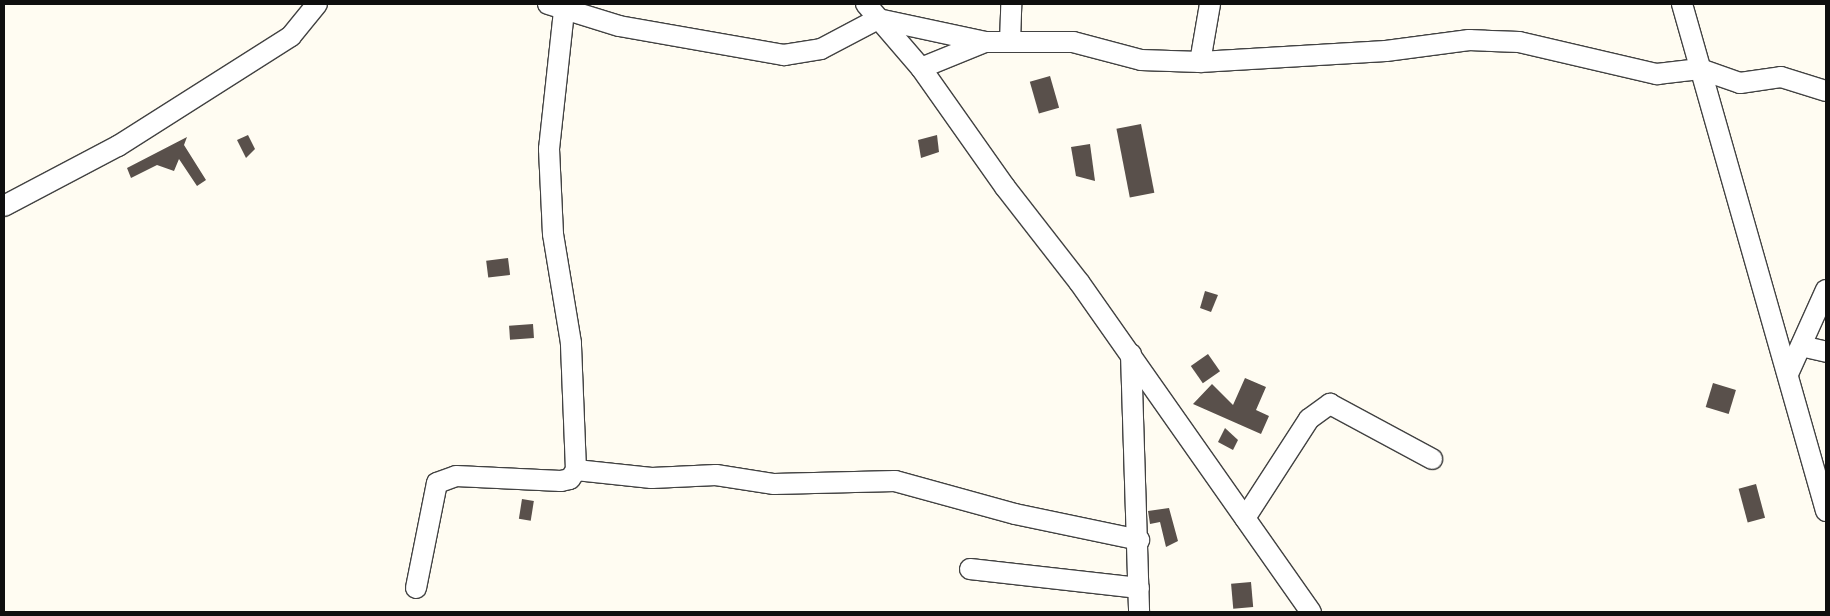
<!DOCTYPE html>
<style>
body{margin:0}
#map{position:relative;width:1830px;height:616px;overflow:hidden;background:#fffcf2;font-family:Spectral,serif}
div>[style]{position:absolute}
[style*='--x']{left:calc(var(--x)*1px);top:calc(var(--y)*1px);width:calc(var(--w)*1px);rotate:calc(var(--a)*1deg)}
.building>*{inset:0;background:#59504b;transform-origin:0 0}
.roads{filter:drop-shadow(1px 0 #424242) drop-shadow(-1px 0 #424242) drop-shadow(0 1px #424242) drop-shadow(0 -1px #424242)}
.minor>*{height:20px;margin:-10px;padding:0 10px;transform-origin:10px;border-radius:10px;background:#fff}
span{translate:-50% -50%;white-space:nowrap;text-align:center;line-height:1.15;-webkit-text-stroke:5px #fff;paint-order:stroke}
.frame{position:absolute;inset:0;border:5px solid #0f0f0f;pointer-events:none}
</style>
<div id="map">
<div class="building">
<div style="left:1050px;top:76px;width:33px;height:21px;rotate:74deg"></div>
<div style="left:1141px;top:124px;width:70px;height:25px;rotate:79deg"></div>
<div style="clip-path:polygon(248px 135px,255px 149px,246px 158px,237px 140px)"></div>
<div style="clip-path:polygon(937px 135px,939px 152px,921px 158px,918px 140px)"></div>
<div style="clip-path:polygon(187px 137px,184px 145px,206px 180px,197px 186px,179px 159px,174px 171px,157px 165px,131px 178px,127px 168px)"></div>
<div style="clip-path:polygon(1090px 144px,1095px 181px,1076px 176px,1071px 147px)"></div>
<div style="left:508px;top:258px;width:17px;height:22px;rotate:83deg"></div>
<div style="clip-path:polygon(1205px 291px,1218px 295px,1211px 312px,1200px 308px)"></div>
<div style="left:533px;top:324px;width:14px;height:24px;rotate:86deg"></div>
<div style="left:1208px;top:354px;width:21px;height:21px;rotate:55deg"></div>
<div style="clip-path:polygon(1245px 378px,1266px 387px,1256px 410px,1269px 416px,1261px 434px,1193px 404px,1212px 384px,1233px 405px)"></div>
<div style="left:1713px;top:383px;width:24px;height:25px;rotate:17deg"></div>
<div style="clip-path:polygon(1225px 428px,1238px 440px,1233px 450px,1218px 442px)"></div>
<div style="left:1756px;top:484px;width:35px;height:18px;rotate:75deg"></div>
<div style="left:522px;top:499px;width:12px;height:20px;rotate:9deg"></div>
<div style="clip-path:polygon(1169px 508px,1178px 541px,1166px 547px,1160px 522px,1150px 524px,1148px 511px)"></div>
<div style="left:1251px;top:582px;width:25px;height:20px;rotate:85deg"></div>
</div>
<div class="roads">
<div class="minor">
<div style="--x:548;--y:4;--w:74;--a:17.2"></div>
<div style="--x:619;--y:26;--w:168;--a:10"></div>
<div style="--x:784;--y:55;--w:37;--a:-9"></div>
<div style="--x:821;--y:49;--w:64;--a:-27.8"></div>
<div style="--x:878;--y:19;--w:109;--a:12.1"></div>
<div style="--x:866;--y:4;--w:84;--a:49.3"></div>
<div style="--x:921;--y:68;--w:146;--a:54.8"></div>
<div style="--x:1005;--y:187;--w:120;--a:52.1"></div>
<div style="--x:1079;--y:282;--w:403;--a:54.9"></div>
<div style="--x:1682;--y:4;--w:527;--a:74.14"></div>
<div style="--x:1010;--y:42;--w:38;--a:-88"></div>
<div style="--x:1200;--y:62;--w:59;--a:-80.2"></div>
<div style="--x:921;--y:68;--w:69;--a:-22.1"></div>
<div style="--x:985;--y:42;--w:88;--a:0"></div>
<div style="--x:1073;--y:42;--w:70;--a:14.8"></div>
<div style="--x:1141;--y:60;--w:59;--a:1.9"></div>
<div style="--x:1200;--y:62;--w:186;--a:-3.4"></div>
<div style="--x:1386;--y:51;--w:84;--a:-7.5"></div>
<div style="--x:1469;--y:40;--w:50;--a:2.3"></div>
<div style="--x:1519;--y:42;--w:142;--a:13.1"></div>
<div style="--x:1657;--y:74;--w:43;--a:-6.6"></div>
<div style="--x:1700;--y:69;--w:42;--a:19.3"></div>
<div style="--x:1740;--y:83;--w:41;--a:-8.3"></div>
<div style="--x:1781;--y:77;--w:47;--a:17.3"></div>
<div style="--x:4;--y:206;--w:129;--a:-27.8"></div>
<div style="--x:118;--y:146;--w:205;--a:-32.4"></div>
<div style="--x:291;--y:36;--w:41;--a:-50.9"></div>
<div style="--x:1801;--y:346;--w:26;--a:13"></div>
<div style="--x:1131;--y:354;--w:258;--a:88.2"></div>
<div style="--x:1788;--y:374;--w:92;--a:-65.7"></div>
<div style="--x:576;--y:470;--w:76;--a:6"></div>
<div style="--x:652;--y:478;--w:64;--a:-2.7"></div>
<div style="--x:716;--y:475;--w:59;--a:8.8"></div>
<div style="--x:774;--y:484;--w:121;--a:-1.4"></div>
<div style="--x:895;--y:481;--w:124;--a:15.4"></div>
<div style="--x:1015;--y:514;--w:127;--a:11.8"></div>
<div style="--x:1245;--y:518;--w:118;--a:-57.1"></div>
<div style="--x:1309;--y:419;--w:26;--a:-36"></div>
<div style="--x:1330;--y:404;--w:116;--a:28.3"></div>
<div style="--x:970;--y:569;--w:170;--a:6.4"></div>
<div style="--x:416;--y:588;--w:107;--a:-78.7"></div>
<div style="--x:437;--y:483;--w:20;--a:-20"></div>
<div style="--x:456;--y:476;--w:105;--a:2.7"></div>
<div style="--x:561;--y:481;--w:9;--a:-13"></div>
<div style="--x:570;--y:479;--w:11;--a:-56"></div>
<div style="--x:576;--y:470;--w:127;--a:-92.3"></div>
<div style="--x:571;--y:343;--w:110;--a:-99.4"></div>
<div style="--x:553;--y:234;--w:85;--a:-92.7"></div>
<div style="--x:549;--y:149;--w:140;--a:-83.8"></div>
</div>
</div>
<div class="frame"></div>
</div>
